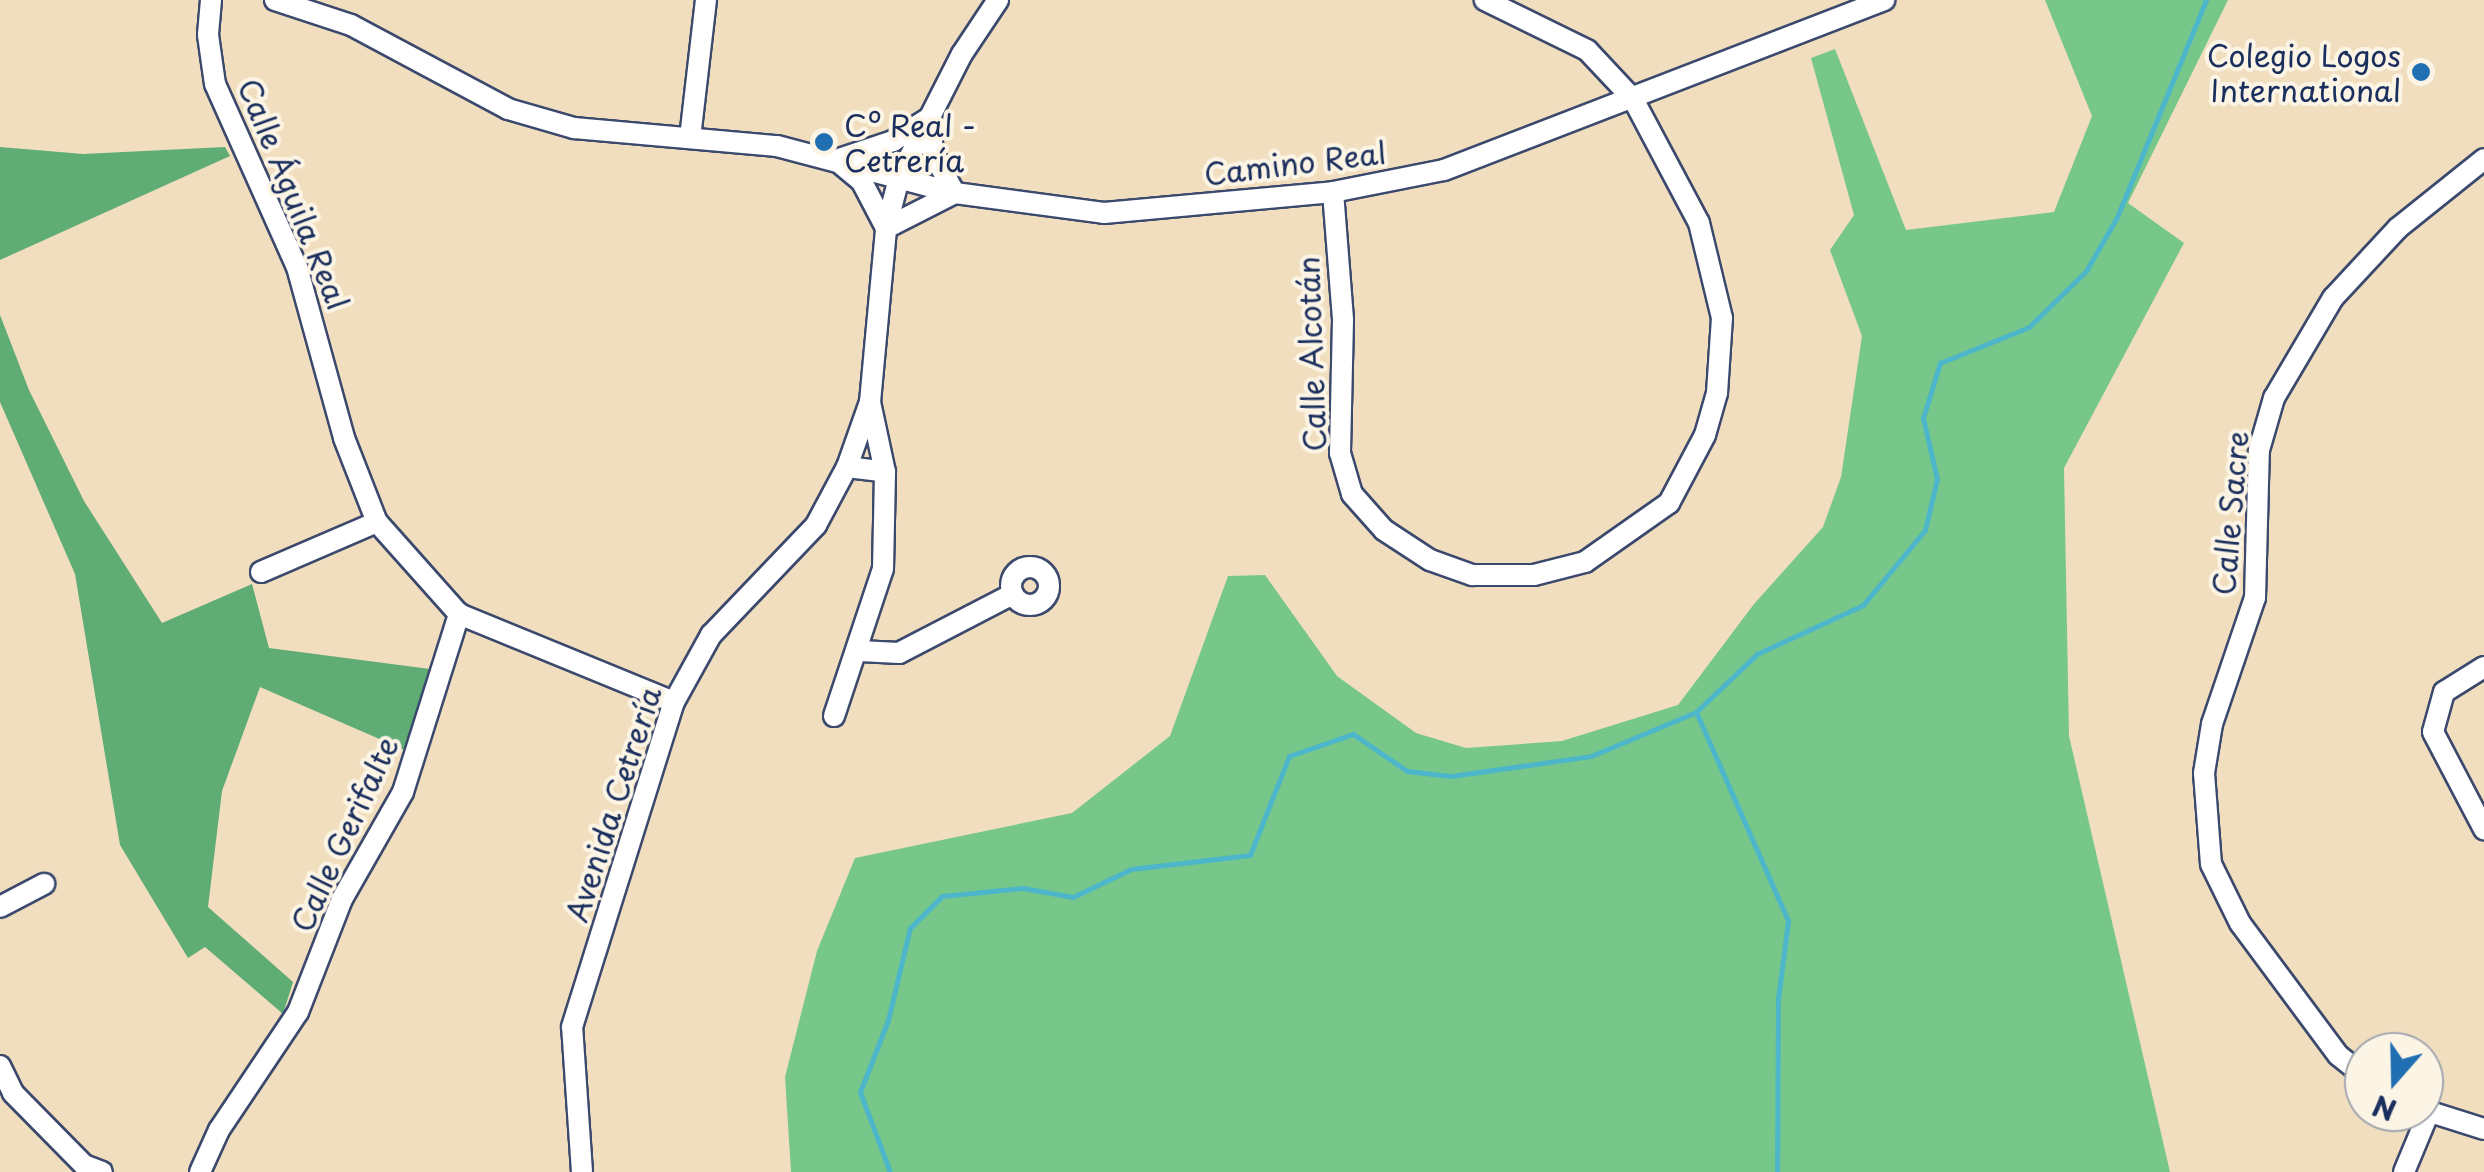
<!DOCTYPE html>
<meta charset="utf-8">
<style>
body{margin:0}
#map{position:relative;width:2484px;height:1172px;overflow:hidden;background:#f1debf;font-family:"Playpen Sans",sans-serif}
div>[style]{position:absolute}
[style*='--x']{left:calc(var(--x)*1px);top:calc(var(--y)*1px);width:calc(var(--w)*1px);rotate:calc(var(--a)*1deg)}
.green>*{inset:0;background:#76c789}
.forest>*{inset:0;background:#60ac75}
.stream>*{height:5px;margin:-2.5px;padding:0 2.5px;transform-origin:2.5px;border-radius:2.5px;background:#4db6ca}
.roads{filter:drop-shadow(2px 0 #3b496d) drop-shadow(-2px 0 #3b496d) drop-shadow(0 2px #3b496d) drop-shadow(0 -2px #3b496d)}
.street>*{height:20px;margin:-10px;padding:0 10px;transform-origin:10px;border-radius:10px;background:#fff}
.street>.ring{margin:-10px;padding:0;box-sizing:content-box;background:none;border:20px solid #fff;border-radius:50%}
.dots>*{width:28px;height:28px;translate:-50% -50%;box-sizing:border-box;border:5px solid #fcf5e5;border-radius:50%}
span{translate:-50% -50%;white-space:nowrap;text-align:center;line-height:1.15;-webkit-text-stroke:8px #fcf5e5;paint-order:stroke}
.poi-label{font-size:30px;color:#1b2f5e}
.right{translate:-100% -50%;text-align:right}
.left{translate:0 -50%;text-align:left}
.street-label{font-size:30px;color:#1b2f5e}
.north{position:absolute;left:2344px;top:1032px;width:100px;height:100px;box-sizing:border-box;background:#fcf5e5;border:2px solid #a2a6af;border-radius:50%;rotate:200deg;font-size:28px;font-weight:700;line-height:40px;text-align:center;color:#1b2f5e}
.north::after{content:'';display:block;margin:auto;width:35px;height:45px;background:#1f6fb2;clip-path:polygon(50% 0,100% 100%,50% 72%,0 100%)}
</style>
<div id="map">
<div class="green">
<div style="clip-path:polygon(2045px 0,2228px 0,2128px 203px,2184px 243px,2064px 468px,2069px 736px,2170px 1172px,791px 1172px,785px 1077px,817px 951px,855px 858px,1072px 813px,1170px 736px,1228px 576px,1265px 575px,1337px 676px,1416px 733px,1466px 748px,1562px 741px,1678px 705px,1754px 604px,1823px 527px,1841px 477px,1862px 336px,1830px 250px,1854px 215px,1811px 58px,1835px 49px,1906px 230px,2054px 212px,2092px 116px)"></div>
</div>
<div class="forest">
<div style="clip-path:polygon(0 147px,83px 154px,225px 147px,230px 156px,0 260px)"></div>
<div style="clip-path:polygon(0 315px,29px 390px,84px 501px,162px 623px,252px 584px,269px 648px,430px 669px,407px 751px,260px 687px,222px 791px,208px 907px,293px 982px,283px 1014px,205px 947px,188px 958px,120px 845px,75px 574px,0 402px)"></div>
</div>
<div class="stream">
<div style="--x:1696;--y:712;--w:228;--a:66.2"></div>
<div style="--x:1788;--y:921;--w:79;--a:97.3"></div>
<div style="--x:1778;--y:999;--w:173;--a:90.3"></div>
<div style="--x:890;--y:1172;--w:85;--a:-110.6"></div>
<div style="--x:860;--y:1092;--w:77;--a:-68.7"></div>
<div style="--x:888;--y:1020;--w:95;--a:-76.6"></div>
<div style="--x:910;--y:928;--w:45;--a:-45"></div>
<div style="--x:942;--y:896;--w:81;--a:-5.6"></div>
<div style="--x:1023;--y:888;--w:51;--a:10.2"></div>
<div style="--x:1073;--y:897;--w:64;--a:-25.8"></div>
<div style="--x:1131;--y:869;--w:120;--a:-6.7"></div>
<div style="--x:1250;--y:855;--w:106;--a:-68.5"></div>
<div style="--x:1289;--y:756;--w:68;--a:-19"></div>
<div style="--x:1353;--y:734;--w:65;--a:34.4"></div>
<div style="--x:1407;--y:771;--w:44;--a:6.5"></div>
<div style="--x:1451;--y:776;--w:141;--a:-8.1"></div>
<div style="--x:1591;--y:756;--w:114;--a:-22.7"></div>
<div style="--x:1696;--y:712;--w:84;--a:-43.6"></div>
<div style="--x:1757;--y:654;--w:117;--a:-24.8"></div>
<div style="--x:1863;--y:605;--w:97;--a:-50.4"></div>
<div style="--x:1925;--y:530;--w:52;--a:-76.8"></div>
<div style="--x:1937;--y:479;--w:63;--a:-102.9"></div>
<div style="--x:1923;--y:418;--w:58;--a:-72.8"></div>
<div style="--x:1940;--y:363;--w:96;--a:-22"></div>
<div style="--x:2029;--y:327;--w:80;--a:-44.5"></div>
<div style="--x:2086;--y:271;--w:62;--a:-60.1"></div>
<div style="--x:2117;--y:217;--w:235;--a:-67.7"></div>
</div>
<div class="roads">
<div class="street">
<div style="--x:211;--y:0;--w:35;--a:95"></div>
<div style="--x:208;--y:35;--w:49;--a:81.9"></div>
<div style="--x:215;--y:84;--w:201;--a:65.9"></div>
<div style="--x:297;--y:267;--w:177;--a:74.6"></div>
<div style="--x:344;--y:438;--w:90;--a:68.6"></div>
<div style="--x:377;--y:522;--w:123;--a:48.3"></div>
<div style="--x:459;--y:614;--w:232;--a:22.3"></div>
<div style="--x:275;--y:0;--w:80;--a:18.2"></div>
<div style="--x:351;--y:25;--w:178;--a:28.1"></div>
<div style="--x:508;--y:109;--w:69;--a:16.1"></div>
<div style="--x:574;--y:128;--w:204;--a:5.1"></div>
<div style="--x:777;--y:146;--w:184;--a:14.8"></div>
<div style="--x:955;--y:193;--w:150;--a:7.6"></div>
<div style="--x:1104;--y:213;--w:230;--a:-5.2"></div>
<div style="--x:1333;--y:192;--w:113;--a:-11.2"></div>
<div style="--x:1444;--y:170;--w:472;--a:-21.1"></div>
<div style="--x:690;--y:138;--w:139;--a:-83.4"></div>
<div style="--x:836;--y:160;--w:60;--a:-18.4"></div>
<div style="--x:893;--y:141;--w:43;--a:-32.6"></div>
<div style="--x:929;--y:118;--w:35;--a:83"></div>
<div style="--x:933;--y:153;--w:44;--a:61.7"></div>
<div style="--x:842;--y:165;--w:26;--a:40"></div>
<div style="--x:862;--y:182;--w:52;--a:62.4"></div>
<div style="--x:1333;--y:192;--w:128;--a:85.5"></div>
<div style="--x:1343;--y:320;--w:133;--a:91.3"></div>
<div style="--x:1340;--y:453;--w:43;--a:73.7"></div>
<div style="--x:1352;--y:494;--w:48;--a:48.4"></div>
<div style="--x:1384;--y:530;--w:55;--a:33.1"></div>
<div style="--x:1430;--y:560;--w:45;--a:19.7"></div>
<div style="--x:1472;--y:575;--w:62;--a:0"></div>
<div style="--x:1534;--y:575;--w:53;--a:-14.3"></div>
<div style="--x:1585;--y:562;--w:103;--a:-35.1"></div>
<div style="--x:1669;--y:503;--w:77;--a:-62.1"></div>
<div style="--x:1705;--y:435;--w:44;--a:-74.1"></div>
<div style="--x:1717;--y:393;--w:75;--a:-86.2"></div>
<div style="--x:1722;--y:318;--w:98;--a:-103.6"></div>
<div style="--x:1699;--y:223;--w:140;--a:-118"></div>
<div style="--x:1633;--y:99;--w:67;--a:-133.2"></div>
<div style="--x:1587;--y:50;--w:114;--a:-153.9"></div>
<div style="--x:886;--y:228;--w:77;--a:-26.9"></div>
<div style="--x:847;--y:467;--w:38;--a:7"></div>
<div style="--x:885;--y:472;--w:72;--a:-102.1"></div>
<div class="ring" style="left:1011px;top:567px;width:18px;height:18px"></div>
<div style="--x:261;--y:572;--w:126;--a:-23.3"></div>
<div style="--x:860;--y:651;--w:39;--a:3"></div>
<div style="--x:899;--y:653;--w:128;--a:-27.4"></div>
<div style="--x:2484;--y:667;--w:47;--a:148"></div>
<div style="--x:2444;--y:692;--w:41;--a:105.4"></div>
<div style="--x:2433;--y:732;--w:110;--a:62.3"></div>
<div style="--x:834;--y:716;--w:155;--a:-71.6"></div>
<div style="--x:883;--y:569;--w:97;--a:-88.8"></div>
<div style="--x:0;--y:907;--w:50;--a:-27.6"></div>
<div style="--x:0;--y:1066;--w:30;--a:64"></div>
<div style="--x:13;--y:1093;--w:101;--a:45.4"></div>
<div style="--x:84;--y:1165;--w:19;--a:21"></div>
<div style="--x:2364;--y:1076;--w:33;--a:-141"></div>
<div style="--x:2338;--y:1055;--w:164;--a:-126.6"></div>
<div style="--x:2240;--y:923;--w:66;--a:-116.2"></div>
<div style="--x:2211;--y:864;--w:91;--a:-94.4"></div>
<div style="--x:2204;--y:773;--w:50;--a:-80.7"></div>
<div style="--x:2212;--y:724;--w:133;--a:-71.2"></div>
<div style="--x:2255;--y:598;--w:148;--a:-88.5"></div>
<div style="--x:2259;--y:450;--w:54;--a:-73.9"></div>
<div style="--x:2274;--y:398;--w:116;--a:-59.5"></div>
<div style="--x:2333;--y:298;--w:96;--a:-47.1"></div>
<div style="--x:2398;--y:228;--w:110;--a:-38.7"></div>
<div style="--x:2424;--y:1110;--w:63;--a:17.6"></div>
<div style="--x:200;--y:1172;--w:46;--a:-65.7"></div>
<div style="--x:219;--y:1130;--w:142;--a:-56.2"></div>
<div style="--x:298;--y:1012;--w:121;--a:-68.7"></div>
<div style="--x:342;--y:899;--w:123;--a:-60.3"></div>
<div style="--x:403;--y:792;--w:187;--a:-72.5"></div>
<div style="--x:582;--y:1172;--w:145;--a:-93.9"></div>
<div style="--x:572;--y:1027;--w:341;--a:-72.6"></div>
<div style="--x:674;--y:702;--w:77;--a:-61.1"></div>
<div style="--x:711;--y:635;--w:152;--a:-46.3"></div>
<div style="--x:816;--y:525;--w:66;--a:-61.9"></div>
<div style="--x:847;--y:467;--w:69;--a:-70.5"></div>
<div style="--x:870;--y:402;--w:175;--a:-84.7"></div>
<div style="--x:886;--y:228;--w:52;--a:-75.4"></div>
<div style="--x:899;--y:178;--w:139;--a:-63.1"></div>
<div style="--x:962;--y:54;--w:65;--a:-56.3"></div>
<div style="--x:2404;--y:1172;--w:65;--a:-67.4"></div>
</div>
</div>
<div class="dots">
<div style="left:2421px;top:72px;background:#1f6fb2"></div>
<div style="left:824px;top:142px;background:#1f6fb2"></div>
</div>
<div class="poi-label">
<span class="right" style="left:2401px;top:72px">Colegio Logos<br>International</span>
<span class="left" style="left:844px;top:142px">Cº Real -<br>Cetrería</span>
</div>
<div class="street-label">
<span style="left:1295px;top:163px;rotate:-7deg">Camino Real</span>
<span style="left:294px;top:194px;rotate:68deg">Calle Águila Real</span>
<span style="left:1311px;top:354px;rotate:-92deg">Calle Alcotán</span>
<span style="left:2230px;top:513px;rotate:-85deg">Calle Sacre</span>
<span style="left:613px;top:804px;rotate:-72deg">Avenida Cetrería</span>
<span style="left:344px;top:834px;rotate:-65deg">Calle Gerifalte</span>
</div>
<div class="north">N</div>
</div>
